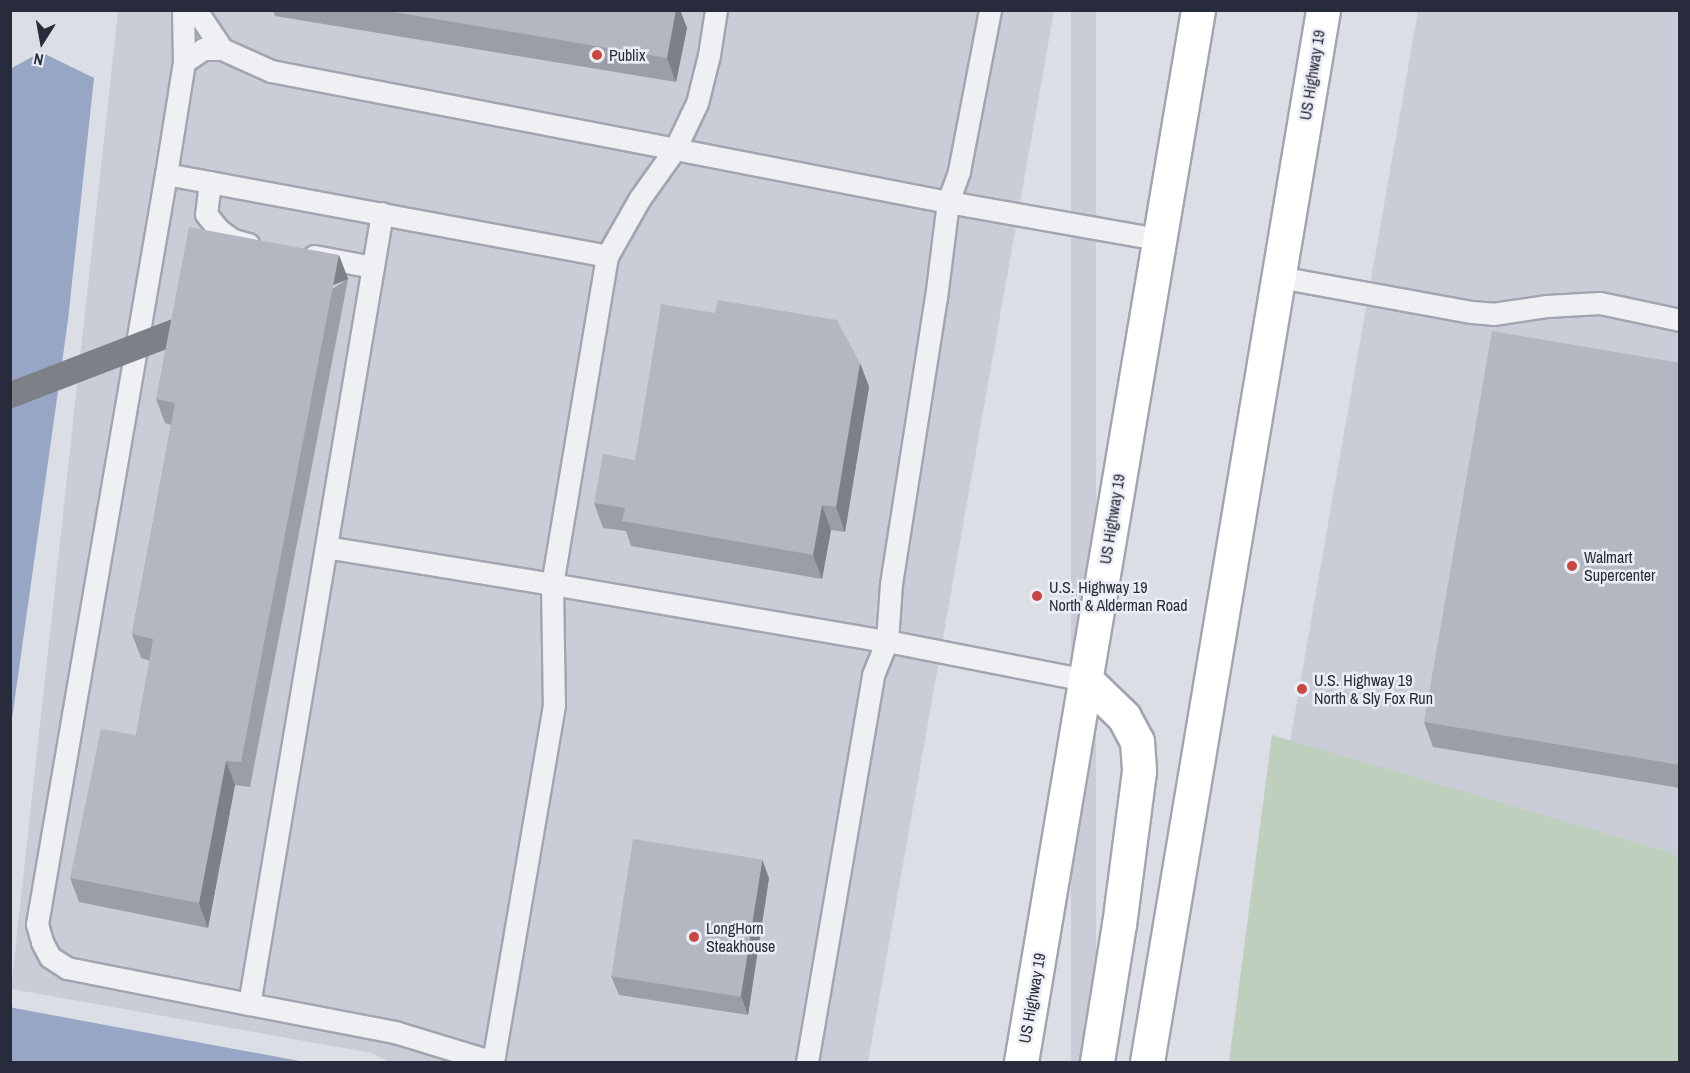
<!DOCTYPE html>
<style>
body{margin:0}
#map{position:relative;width:1690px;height:1073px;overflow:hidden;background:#dcdee6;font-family:"Archivo Narrow",sans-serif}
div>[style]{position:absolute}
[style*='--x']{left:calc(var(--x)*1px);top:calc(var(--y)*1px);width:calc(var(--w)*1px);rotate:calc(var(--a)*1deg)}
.built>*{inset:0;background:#cacdd7;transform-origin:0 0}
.green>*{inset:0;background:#bfcfbe}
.water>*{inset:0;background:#98a6c5}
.roads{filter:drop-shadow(2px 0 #a2a5af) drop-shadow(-2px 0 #a2a5af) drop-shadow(0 2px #a2a5af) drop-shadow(0 -2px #a2a5af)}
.lane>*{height:21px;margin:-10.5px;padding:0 10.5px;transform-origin:10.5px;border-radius:10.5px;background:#eff0f4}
.highway>*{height:33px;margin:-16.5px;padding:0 16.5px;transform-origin:16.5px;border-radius:16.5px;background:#fff}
.wall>*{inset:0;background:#9b9da7}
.shaded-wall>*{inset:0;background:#7e8088;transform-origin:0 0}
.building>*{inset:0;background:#b4b7c2;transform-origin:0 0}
.dots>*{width:16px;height:16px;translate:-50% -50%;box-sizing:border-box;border:3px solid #ebedf4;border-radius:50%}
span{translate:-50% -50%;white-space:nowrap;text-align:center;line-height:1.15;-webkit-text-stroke:5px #ebedf4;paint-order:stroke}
.poi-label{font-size:16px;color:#272b3b}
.left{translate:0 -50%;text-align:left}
.street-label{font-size:16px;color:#272b3b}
.frame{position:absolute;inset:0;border:12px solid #272b3b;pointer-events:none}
.north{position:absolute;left:12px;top:12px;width:60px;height:60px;-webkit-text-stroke:4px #ebedf4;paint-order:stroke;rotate:191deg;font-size:16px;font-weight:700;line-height:24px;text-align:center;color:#272b3b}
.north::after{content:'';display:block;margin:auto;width:21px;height:27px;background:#272b3b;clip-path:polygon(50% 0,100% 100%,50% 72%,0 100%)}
</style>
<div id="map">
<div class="built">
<div style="clip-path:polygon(118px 11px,1054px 11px,868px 1062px,389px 1062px,372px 1053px,11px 989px)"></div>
<div style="left:1071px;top:11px;width:25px;height:1067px"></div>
<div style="clip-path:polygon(1418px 11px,1679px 11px,1679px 860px,1670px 852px,1290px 741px)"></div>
</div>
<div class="green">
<div style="clip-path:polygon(1272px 735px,1670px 852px,1680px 860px,1679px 1062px,1229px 1062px)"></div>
</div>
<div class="water">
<div style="clip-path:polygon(41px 52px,94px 78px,68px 320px,11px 726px,10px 69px)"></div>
<div style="clip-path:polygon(11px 1007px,14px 1008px,305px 1062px,11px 1062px)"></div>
</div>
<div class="roads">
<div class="lane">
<div style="--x:183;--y:10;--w:52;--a:88.9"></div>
<div style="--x:184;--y:62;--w:113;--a:99.1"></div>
<div style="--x:166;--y:174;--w:761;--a:99.76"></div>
<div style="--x:37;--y:924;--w:19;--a:74"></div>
<div style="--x:42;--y:942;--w:17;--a:62"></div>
<div style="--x:50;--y:957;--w:20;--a:33"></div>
<div style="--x:67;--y:968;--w:186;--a:11.2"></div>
<div style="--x:196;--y:10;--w:47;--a:56.3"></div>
<div style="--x:222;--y:49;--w:54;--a:24.2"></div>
<div style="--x:271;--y:71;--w:411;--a:10.9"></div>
<div style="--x:675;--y:149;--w:60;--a:125.5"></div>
<div style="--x:640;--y:198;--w:67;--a:119.6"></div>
<div style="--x:607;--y:256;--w:333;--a:99.5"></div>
<div style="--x:552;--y:584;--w:340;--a:9.7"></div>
<div style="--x:887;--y:641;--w:57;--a:-86"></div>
<div style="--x:891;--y:584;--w:290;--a:-81.1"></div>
<div style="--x:936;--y:298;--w:97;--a:-82.9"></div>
<div style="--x:948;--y:202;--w:33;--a:-70"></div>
<div style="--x:959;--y:171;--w:164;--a:-79.1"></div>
<div style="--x:716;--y:10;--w:46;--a:98.8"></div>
<div style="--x:709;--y:55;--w:49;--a:104"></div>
<div style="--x:697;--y:103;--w:51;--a:115.6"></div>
<div style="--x:675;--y:149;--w:278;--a:11"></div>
<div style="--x:948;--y:202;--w:213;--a:10"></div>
<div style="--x:184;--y:62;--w:23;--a:-34"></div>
<div style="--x:203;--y:49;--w:19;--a:0"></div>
<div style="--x:166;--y:174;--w:449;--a:10.5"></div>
<div style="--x:210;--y:182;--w:32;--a:97"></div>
<div style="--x:206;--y:214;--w:21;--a:51"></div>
<div style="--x:219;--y:230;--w:17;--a:36"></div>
<div style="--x:233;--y:240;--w:16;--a:15"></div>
<div style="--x:382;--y:213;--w:802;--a:99.54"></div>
<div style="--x:249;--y:1004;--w:149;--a:10.9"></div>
<div style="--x:395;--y:1032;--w:102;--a:17"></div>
<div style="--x:314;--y:256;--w:60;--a:10.6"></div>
<div style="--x:1279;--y:277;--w:196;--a:10.3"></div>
<div style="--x:1472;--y:312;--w:21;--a:5"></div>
<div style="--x:1493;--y:314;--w:55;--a:-8.4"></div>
<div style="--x:1547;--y:306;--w:53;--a:-3.2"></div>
<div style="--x:1600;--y:303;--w:82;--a:12"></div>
<div style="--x:326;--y:547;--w:229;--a:9.3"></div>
<div style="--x:552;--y:584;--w:121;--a:89.1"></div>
<div style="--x:554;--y:705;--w:362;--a:99.7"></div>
<div style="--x:807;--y:1062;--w:393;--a:-80.3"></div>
<div style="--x:873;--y:675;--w:37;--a:-68"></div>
<div style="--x:887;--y:641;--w:203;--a:11.1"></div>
</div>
<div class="highway">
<div style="--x:1086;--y:680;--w:53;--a:44.2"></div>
<div style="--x:1124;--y:717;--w:27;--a:62"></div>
<div style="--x:1137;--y:741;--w:30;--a:86"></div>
<div style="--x:1139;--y:771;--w:154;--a:97.4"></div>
<div style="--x:1119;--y:924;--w:140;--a:99.1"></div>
<div style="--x:1021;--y:1062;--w:1067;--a:-80.45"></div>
<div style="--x:1147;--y:1062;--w:1067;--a:-80.5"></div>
</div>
</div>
<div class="wall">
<div style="clip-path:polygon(273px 10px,680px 10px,687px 28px,676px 82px,275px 16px)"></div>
<div style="clip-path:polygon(348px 279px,250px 787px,235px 785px,208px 928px,79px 902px,70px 878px,136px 735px,150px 661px,141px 658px,132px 634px,171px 425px,165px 423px,156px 399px)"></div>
<div style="clip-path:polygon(860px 363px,869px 387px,845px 532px,831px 530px,822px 579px,631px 546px,626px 531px,603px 528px,594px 503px,635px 460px)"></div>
<div style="clip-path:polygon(1680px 363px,1680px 788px,1433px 747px,1424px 722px)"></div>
<div style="clip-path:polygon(769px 878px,748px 1015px,619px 995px,611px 976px)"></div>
</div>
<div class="shaded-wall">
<div style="clip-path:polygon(671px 10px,680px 10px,687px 28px,676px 82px,667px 58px)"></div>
<div style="left:339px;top:255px;width:26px;height:516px;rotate:69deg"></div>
<div style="clip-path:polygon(860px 363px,869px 387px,845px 532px,836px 507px)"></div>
<div style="clip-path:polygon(822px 505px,831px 530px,822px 579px,813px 555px)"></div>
<div style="clip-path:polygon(226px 761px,235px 785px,208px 928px,199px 903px)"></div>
<div style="clip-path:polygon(762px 859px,769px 878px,748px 1015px,741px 996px)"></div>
</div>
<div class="building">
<div style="clip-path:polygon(382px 10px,676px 10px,667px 58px)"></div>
<div style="clip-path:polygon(189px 227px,339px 255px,241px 762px,226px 761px,199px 903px,70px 878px,101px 729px,136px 735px,153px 639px,132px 634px,175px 403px,156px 399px)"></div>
<div style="clip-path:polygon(718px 300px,837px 320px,860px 363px,836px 507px,822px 505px,813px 555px,622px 521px,625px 508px,594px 503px,603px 454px,635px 460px,661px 304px,715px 313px)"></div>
<div style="clip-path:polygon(1492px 331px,1680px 363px,1680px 765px,1424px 722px)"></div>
<div style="left:633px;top:839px;width:131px;height:139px;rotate:9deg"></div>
</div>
<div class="dots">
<div style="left:597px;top:55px;background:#c84643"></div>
<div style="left:1572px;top:566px;background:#c84643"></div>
<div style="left:1037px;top:596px;background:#c84643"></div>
<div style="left:1302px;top:689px;background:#c84643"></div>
<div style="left:694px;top:937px;background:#c84643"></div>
</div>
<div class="poi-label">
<span class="left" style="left:609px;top:55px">Publix</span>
<span class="left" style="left:1584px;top:566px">Walmart<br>Supercenter</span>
<span class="left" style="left:1049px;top:596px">U.S. Highway 19<br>North &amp; Alderman Road</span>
<span class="left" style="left:1314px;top:689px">U.S. Highway 19<br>North &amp; Sly Fox Run</span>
<span class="left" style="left:706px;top:937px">LongHorn<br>Steakhouse</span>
</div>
<div class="street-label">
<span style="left:1312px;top:75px;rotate:-81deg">US Highway 19</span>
<span style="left:1112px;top:519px;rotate:-81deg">US Highway 19</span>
<span style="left:1032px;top:998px;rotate:-80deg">US Highway 19</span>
</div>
<div class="frame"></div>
<div class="north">N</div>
</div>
